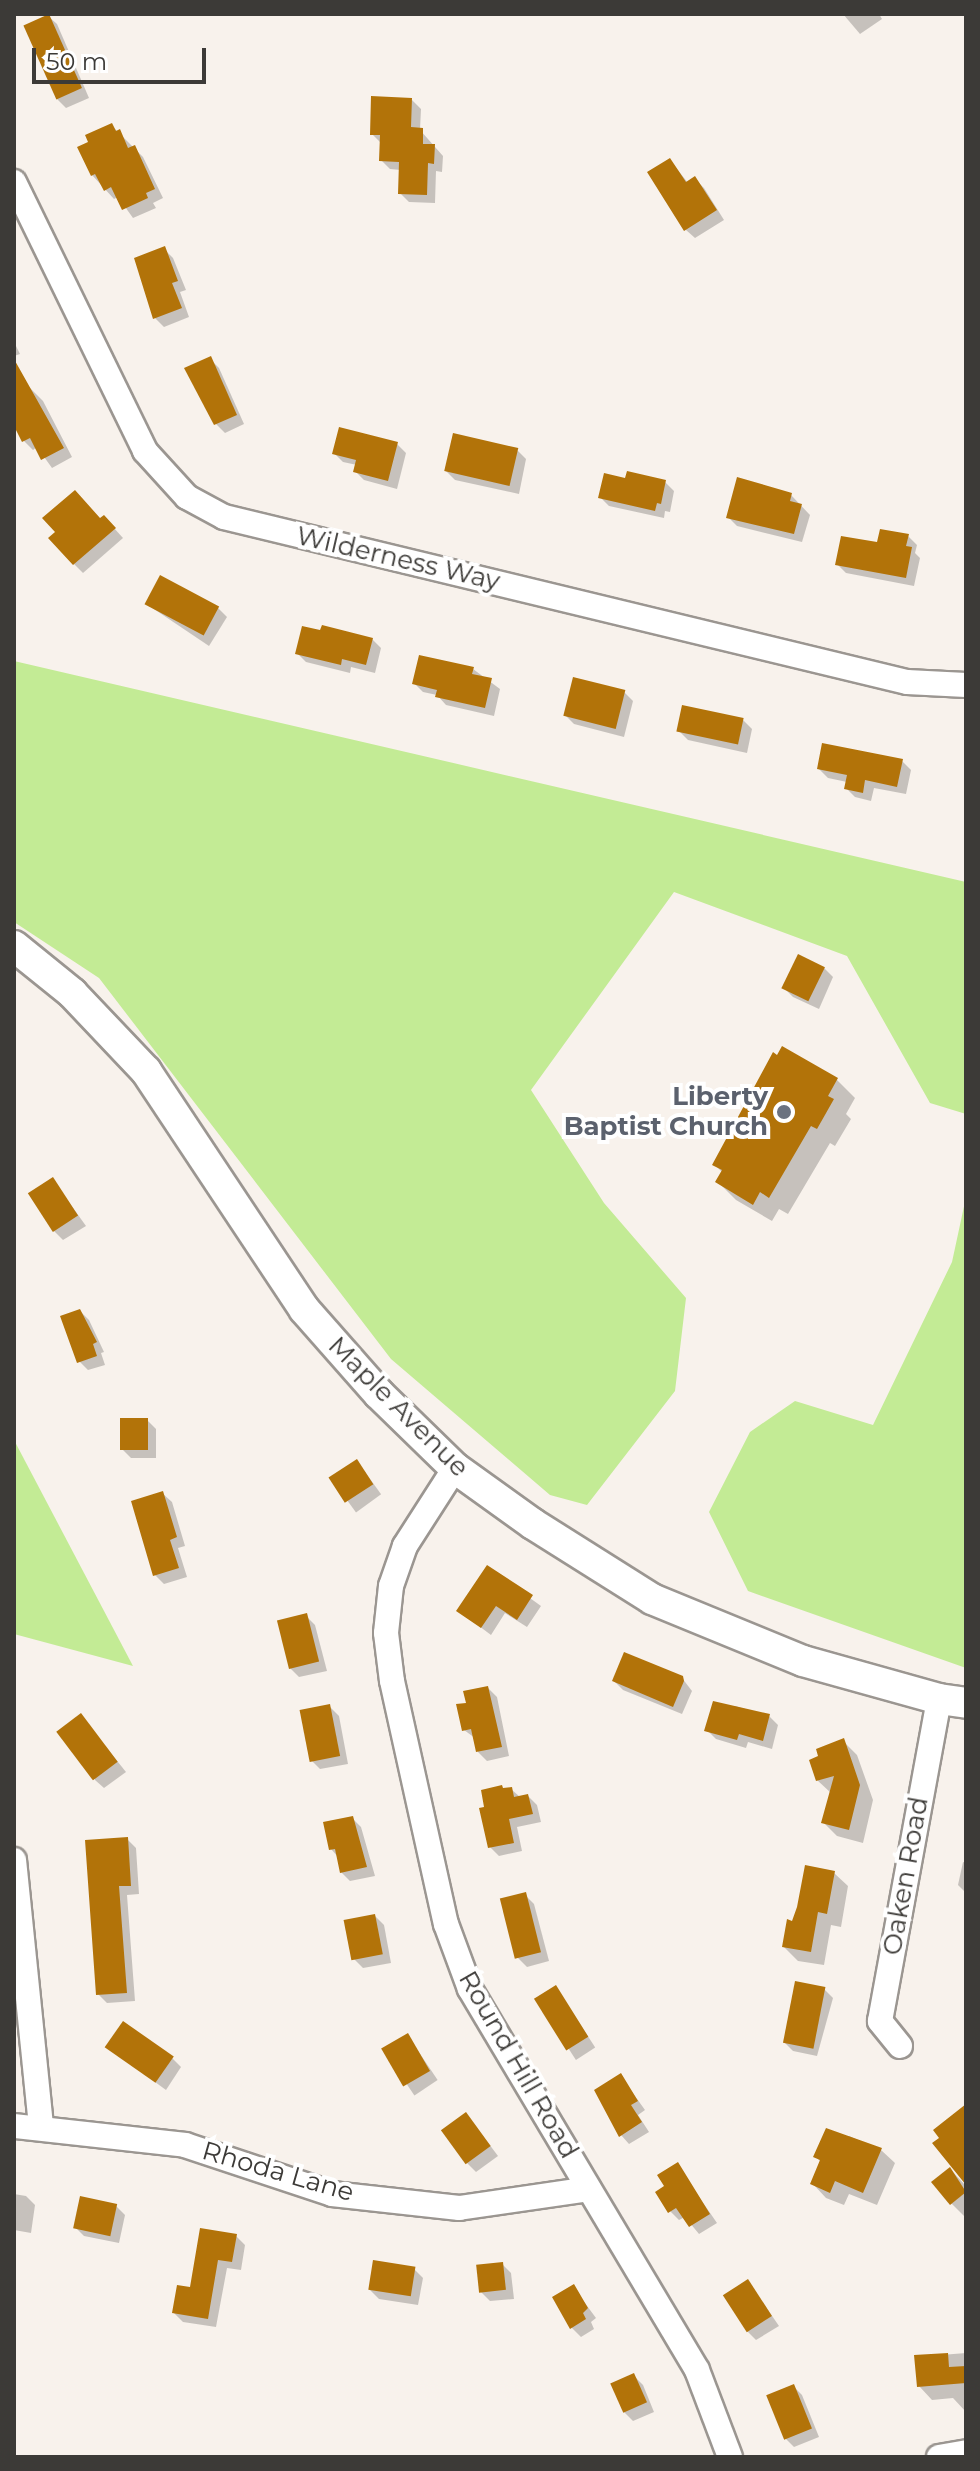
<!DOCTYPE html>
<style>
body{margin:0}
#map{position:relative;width:980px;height:2471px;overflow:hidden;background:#f8f2ec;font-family:Montserrat,sans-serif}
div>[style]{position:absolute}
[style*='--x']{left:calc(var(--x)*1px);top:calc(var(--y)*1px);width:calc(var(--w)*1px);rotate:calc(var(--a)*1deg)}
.green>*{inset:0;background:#c3eb95}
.shadow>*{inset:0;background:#0003;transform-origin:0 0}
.building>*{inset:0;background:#b27309;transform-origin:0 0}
.roads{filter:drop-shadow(2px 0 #9b9691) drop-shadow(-2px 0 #9b9691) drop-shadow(0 2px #9b9691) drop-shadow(0 -2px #9b9691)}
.minor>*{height:24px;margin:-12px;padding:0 12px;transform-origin:12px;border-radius:12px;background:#fff}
.major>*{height:30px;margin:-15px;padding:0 15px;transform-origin:15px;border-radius:15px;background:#fff}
.dots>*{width:22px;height:22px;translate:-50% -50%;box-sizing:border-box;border:4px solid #fff;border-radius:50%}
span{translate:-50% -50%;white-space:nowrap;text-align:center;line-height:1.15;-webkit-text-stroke:8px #fff;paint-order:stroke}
.street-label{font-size:26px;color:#3c3a37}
.worship-label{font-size:26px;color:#5b616d;font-weight:700}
.right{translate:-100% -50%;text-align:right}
.frame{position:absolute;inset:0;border:16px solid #3c3a37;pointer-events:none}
.scale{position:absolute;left:32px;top:48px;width:174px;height:36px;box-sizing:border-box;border:4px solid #3c3a37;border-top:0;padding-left:10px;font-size:24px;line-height:28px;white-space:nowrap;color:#3c3a37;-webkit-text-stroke:6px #fff;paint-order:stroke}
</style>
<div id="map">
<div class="green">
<div style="clip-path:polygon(14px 661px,966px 882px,966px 1114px,930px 1103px,847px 956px,674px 892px,531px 1090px,604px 1203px,686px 1298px,675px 1391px,587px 1505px,550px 1495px,391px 1359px,99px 978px,14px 922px)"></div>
<div style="clip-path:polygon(966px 1197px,966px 1668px,748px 1591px,709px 1512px,750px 1432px,795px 1401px,873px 1425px,952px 1262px)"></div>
<div style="clip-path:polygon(14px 1440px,133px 1666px,14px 1634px)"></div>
</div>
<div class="shadow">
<div style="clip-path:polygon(843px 14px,879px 14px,882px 19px,860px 34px)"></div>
<div style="clip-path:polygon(48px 16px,57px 24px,89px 98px,66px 108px,57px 99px)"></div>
<div style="clip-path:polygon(412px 100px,421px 109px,420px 130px,443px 156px,442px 172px,436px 171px,435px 203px,409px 202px,400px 193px,401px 170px,390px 169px,381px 160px,382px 144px,372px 134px)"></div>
<div style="clip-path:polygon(111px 125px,143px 157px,163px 198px,153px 203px,156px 208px,133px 218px,118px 197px,114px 199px,92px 175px,91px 142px)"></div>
<div style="clip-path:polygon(670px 160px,688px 183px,695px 179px,704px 188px,724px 220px,695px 238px,686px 230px)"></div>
<div style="clip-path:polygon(164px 249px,173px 258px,186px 290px,180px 292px,189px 317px,164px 327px,155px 318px)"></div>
<div style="clip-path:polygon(14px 342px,20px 354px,14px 356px)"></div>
<div style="clip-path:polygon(210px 359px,219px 368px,244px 424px,225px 433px,216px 424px)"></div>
<div style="clip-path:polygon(25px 383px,43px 401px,72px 457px,52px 468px,37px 447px,33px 450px,24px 441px,14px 422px,14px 389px)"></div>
<div style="clip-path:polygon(397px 444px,406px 453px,397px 489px,364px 480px,355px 471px,357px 465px,343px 462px,334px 453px)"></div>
<div style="clip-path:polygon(517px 450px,526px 459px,519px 494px,455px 480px,446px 471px)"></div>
<div style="clip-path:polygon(627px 480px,665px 482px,674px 491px,670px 512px,665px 511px,664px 518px,609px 506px,600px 497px)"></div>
<div style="clip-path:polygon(791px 495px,810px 515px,802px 542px,737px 526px,728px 517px)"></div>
<div style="clip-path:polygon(104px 517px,123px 538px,83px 573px,74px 564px)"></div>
<div style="clip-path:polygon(908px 536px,917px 545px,915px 553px,920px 558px,914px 586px,846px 573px,837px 564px)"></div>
<div style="clip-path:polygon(145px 603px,218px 608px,227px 617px,209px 646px)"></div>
<div style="clip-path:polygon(372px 639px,381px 648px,375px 673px,351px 667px,350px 673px,306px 662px,297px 653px)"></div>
<div style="clip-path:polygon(473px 669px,500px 689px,494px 716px,446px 705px,437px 695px,423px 692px,414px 683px)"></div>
<div style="clip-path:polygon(624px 692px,633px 701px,624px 737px,574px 724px,565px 715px)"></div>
<div style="clip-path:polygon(743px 720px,752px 729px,747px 753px,688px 740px,679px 731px)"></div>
<div style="clip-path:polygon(902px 761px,911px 770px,906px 794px,874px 788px,871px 801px,855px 797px,846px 788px,847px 782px,828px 778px,819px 769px)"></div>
<div style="clip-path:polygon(824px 968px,833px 977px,819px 1009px,793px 997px,784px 988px)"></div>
<div style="clip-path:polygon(783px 1048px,837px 1080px,855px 1098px,846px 1114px,851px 1119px,835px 1146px,830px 1143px,788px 1214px,779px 1209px,772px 1221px,736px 1200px,718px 1182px,723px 1173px,714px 1164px)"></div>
<div style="clip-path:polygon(53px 1180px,86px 1226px,63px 1240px,54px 1231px)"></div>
<div style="clip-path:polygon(80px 1311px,89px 1320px,104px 1352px,101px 1353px,105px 1365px,88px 1370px,79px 1361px)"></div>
<div style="clip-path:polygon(147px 1420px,156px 1429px,156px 1458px,131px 1458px,122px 1449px)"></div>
<div style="left:357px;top:1461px;width:41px;height:31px;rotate:54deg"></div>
<div style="clip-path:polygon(162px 1493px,172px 1502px,185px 1546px,178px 1548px,187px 1577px,164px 1584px,155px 1575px)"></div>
<div style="clip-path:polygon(488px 1568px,541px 1606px,527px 1627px,505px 1613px,491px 1635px,459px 1611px)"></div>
<div style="clip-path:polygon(306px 1616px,315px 1625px,327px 1671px,299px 1677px,290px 1668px)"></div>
<div style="clip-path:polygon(682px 1678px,692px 1691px,682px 1714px,623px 1690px,614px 1681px)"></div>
<div style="clip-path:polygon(488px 1688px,497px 1697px,509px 1756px,487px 1761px,478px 1752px,475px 1738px,464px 1730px,468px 1704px)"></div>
<div style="clip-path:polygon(735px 1706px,769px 1716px,778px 1725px,772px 1749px,748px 1742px,746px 1748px,716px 1739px,707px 1730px)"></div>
<div style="clip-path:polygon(330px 1707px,339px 1716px,348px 1764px,320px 1769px,311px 1760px)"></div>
<div style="clip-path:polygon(81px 1716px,126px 1772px,104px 1788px,95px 1780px)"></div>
<div style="clip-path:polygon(843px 1741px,857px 1755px,873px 1800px,863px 1843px,837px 1836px,823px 1822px,831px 1793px,817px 1780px)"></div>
<div style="clip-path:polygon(511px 1789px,520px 1797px,528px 1796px,537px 1805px,541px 1822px,517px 1827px,522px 1851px,499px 1856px,490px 1847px)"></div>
<div style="clip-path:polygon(352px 1818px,361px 1827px,375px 1876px,350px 1881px,341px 1872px,338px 1857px,331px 1849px)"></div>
<div style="clip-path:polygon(127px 1839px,136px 1848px,139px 1894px,127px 1895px,135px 2001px,107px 2003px,98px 1994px)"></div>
<div style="clip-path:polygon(963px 1862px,966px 1863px,966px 1893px,958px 1885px)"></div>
<div style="clip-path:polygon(834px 1873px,848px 1886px,841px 1927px,831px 1925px,824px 1965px,798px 1961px,784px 1947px,794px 1923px)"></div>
<div style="clip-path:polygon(525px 1895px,534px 1904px,549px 1961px,527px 1967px,518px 1958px)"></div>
<div style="clip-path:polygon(375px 1916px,384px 1925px,391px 1963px,363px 1968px,354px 1959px)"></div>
<div style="left:556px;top:1987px;width:72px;height:23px;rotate:57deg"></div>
<div style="clip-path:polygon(824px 1989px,833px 1998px,817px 2056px,793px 2051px,784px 2042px)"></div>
<div style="left:408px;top:2036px;width:53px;height:28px;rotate:56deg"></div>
<div style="clip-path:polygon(107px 2047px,172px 2058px,181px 2067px,166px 2090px)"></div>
<div style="clip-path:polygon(620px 2075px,645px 2110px,638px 2115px,649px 2132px,629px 2144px,621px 2135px)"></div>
<div style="clip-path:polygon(474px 2124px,498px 2156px,476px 2172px,467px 2163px)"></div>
<div style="clip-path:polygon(849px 2136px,881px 2150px,895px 2163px,877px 2205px,849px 2194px,844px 2205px,826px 2198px,813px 2184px,822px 2163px,816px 2157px)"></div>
<div style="clip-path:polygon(677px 2165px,717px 2223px,699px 2234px,685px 2217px,679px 2220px,670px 2211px,666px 2187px)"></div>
<div style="clip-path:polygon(950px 2169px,966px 2186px,965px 2217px,951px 2203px)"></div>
<div style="clip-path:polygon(14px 2194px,26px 2196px,35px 2205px,31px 2233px,14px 2230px)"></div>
<div style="clip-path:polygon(116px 2206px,125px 2215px,119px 2243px,84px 2236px,75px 2227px)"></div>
<div style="clip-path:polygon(236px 2236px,245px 2245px,241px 2270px,227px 2268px,216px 2327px,183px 2322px,174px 2313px)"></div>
<div style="clip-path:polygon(502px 2264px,511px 2273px,514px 2299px,490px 2301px,481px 2292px)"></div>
<div style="clip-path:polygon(414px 2269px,423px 2278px,418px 2305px,379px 2299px,370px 2290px)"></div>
<div style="clip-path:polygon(748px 2281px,779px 2326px,756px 2340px,747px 2331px)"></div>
<div style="clip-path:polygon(573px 2287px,596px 2318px,591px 2322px,594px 2329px,581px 2337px,572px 2328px)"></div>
<div style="clip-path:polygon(966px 2353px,966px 2412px,953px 2398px,932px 2400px,919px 2386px,916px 2357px)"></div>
<div style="clip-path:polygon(634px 2376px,643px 2385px,654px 2412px,633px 2421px,624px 2412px)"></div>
<div style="clip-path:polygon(793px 2386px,802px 2395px,819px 2437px,794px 2447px,785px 2438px)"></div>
</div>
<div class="building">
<div style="left:49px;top:14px;width:81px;height:28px;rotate:66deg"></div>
<div style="clip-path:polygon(371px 96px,412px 98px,411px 127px,423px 128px,423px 144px,435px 144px,434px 164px,428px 163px,427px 195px,398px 194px,399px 162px,379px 161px,380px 135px,370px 135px)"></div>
<div style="clip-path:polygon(112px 123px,116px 131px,120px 129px,128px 148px,135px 145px,155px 189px,146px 193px,148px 198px,122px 210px,111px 187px,104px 191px,95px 174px,91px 176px,77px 147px,88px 142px,85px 135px)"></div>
<div style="clip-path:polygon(670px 158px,686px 182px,695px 176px,717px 210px,684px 231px,647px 172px)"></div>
<div style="clip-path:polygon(165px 246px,178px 281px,172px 283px,182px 308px,153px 319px,134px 258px)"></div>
<div style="clip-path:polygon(211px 356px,237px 415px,214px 425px,184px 368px)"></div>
<div style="clip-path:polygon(14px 359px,64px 448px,41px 460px,30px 438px,22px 442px,14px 426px)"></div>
<div style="clip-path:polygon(339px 427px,398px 442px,388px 481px,353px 472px,356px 460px,332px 454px)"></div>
<div style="left:453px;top:433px;width:67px;height:39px;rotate:13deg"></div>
<div style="clip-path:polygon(627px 471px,666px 480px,661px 504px,657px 503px,655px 511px,598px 498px,604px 473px,625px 478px)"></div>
<div style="clip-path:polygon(737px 477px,792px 493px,790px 501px,802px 504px,794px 534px,726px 518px)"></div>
<div style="clip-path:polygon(75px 490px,100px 518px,104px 515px,116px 528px,73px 565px,48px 538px,55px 532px,42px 518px)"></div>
<div style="clip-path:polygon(880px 529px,909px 534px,906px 546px,912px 547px,906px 578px,835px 565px,841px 536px,877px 542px)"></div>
<div style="left:160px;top:575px;width:67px;height:33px;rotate:28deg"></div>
<div style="clip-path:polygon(322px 625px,373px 638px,366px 665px,342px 659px,341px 665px,295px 654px,302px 626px,320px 630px)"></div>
<div style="clip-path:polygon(419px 655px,474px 667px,472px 674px,492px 678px,485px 708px,435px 697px,437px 690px,412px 684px)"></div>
<div style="left:573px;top:677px;width:54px;height:40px;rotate:14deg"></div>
<div style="left:682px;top:705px;width:63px;height:27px;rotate:12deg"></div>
<div style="clip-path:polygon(822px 743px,903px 759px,897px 787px,865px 780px,863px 793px,844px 789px,847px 775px,817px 769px)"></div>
<div style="left:798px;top:954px;width:30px;height:38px;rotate:26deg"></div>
<div style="clip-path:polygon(782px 1046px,838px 1078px,828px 1096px,834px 1099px,817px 1129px,811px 1126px,769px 1198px,760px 1192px,753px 1205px,715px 1182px,722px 1170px,712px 1165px,773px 1052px,777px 1055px)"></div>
<div style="left:53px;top:1177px;width:46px;height:30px;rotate:57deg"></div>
<div style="clip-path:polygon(80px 1309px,97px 1342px,93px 1344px,97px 1356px,77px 1363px,60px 1316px)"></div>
<div style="left:120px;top:1418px;width:28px;height:32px"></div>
<div style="left:357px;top:1459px;width:30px;height:34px;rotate:57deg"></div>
<div style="clip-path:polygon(163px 1491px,177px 1537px,170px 1540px,179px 1568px,153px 1576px,131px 1501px)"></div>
<div style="clip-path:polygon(487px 1565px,533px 1595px,517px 1620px,496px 1606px,481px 1628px,456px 1611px)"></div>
<div style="left:307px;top:1613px;width:50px;height:31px;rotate:76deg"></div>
<div style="clip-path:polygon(624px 1652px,683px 1676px,684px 1681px,673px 1707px,612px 1681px)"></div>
<div style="clip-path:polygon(488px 1686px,502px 1747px,476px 1752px,471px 1729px,462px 1731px,456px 1704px,466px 1703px,463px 1691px)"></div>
<div style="clip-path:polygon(713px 1701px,770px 1714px,763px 1741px,739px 1734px,737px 1740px,704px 1731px)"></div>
<div style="left:330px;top:1704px;width:53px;height:31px;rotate:79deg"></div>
<div style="left:81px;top:1713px;width:61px;height:31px;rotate:53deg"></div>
<div style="clip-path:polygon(844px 1738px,860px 1785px,849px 1830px,821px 1823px,834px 1776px,816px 1781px,809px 1760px,818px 1756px,816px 1749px)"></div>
<div style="clip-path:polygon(502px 1785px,503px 1788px,512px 1787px,514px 1797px,528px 1794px,533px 1814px,509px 1819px,514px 1843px,488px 1848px,479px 1808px,484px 1807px,481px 1790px)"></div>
<div style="clip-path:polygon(353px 1816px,367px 1867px,340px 1873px,335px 1849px,329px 1850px,323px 1822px)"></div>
<div style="clip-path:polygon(128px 1837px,131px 1886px,119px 1886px,127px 1993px,96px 1995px,85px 1840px)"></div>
<div style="clip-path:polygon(805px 1865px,835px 1871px,827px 1914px,818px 1912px,811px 1952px,782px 1947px,787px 1919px,792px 1921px,797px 1907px)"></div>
<div style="left:526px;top:1892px;width:62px;height:27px;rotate:76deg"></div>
<div style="left:375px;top:1914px;width:41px;height:32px;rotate:79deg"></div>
<div style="left:795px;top:1981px;width:31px;height:63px;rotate:11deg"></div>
<div style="left:556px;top:1985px;width:61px;height:26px;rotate:58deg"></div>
<div style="left:123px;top:2021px;width:62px;height:32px;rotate:35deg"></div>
<div style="left:408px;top:2033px;width:44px;height:31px;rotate:60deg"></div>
<div style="clip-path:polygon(621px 2073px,638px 2101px,631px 2105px,642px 2122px,619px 2137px,594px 2090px)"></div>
<div style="clip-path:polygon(966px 2104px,966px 2185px,932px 2143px,939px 2138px,933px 2130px)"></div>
<div style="left:466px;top:2112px;width:42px;height:31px;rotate:54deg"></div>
<div style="clip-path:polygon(826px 2128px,882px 2148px,863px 2193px,835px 2181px,830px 2193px,810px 2184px,820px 2160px,813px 2157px)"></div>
<div style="clip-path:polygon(678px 2162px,710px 2214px,689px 2227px,676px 2208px,668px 2213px,655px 2192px,664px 2186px,657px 2175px)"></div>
<div style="clip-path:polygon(950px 2167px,966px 2192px,950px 2205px,931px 2182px)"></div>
<div style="left:80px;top:2196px;width:38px;height:33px;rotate:12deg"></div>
<div style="clip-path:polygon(200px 2228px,237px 2234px,232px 2262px,218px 2260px,208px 2319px,172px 2313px,177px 2285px,190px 2287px)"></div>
<div style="left:373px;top:2260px;width:43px;height:30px;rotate:9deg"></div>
<div style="left:503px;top:2262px;width:28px;height:27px;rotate:84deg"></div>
<div style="left:748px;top:2279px;width:44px;height:30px;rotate:57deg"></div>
<div style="clip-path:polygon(574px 2284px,588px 2308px,583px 2313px,586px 2319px,570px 2329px,552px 2297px)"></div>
<div style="clip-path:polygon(948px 2353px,949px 2367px,966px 2366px,966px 2383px,917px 2387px,914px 2355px)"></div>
<div style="left:634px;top:2373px;width:32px;height:26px;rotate:66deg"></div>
<div style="left:794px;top:2384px;width:48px;height:30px;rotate:68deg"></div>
</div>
<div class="roads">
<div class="minor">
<div style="--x:14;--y:182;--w:299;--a:64"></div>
<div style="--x:145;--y:451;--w:62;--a:47.6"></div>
<div style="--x:187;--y:497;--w:42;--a:28.4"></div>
<div style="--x:224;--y:517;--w:703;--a:13.58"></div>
<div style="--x:907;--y:682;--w:59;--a:2.9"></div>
<div style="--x:455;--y:1468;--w:93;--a:122.7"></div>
<div style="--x:405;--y:1546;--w:42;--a:109.3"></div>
<div style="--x:391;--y:1586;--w:47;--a:96.1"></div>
<div style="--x:386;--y:1633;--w:48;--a:82.9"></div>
<div style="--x:392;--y:1681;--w:249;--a:77.5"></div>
<div style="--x:446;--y:1924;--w:69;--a:69.7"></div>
<div style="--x:470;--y:1989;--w:443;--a:59.2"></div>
<div style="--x:697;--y:2370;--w:93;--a:69.2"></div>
<div style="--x:14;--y:1860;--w:268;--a:84.2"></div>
<div style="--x:900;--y:2046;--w:32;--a:-129"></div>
<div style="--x:880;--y:2021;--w:327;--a:-79.6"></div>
<div style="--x:14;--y:2126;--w:172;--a:6.3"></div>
<div style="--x:185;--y:2145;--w:155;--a:18.4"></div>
<div style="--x:332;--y:2194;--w:128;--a:6.3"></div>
<div style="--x:459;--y:2208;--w:131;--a:-8.3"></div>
<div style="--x:939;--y:2457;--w:27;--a:-10"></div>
</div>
<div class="major">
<div style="--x:14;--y:946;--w:75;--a:39"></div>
<div style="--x:72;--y:993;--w:108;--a:46.5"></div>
<div style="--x:146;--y:1071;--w:286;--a:56.4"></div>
<div style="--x:304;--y:1309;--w:113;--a:48.6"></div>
<div style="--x:379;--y:1394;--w:106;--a:44.2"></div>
<div style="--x:455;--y:1468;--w:96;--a:35.7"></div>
<div style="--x:533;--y:1524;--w:141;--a:32.2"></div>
<div style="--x:652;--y:1599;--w:163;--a:22.3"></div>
<div style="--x:803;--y:1661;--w:141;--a:15.6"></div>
<div style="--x:939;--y:1699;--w:27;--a:8"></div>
</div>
</div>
<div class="dots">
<div style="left:784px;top:1112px;background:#6b7280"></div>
</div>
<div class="street-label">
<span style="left:398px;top:559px;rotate:13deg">Wilderness Way</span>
<span style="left:398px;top:1407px;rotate:45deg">Maple Avenue</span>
<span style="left:906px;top:1876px;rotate:-80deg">Oaken Road</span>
<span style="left:518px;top:2065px;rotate:60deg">Round Hill Road</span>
<span style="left:278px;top:2172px;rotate:16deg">Rhoda Lane</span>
</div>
<div class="worship-label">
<span class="right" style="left:768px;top:1112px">Liberty<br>Baptist Church</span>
</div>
<div class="frame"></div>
<div class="scale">50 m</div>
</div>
